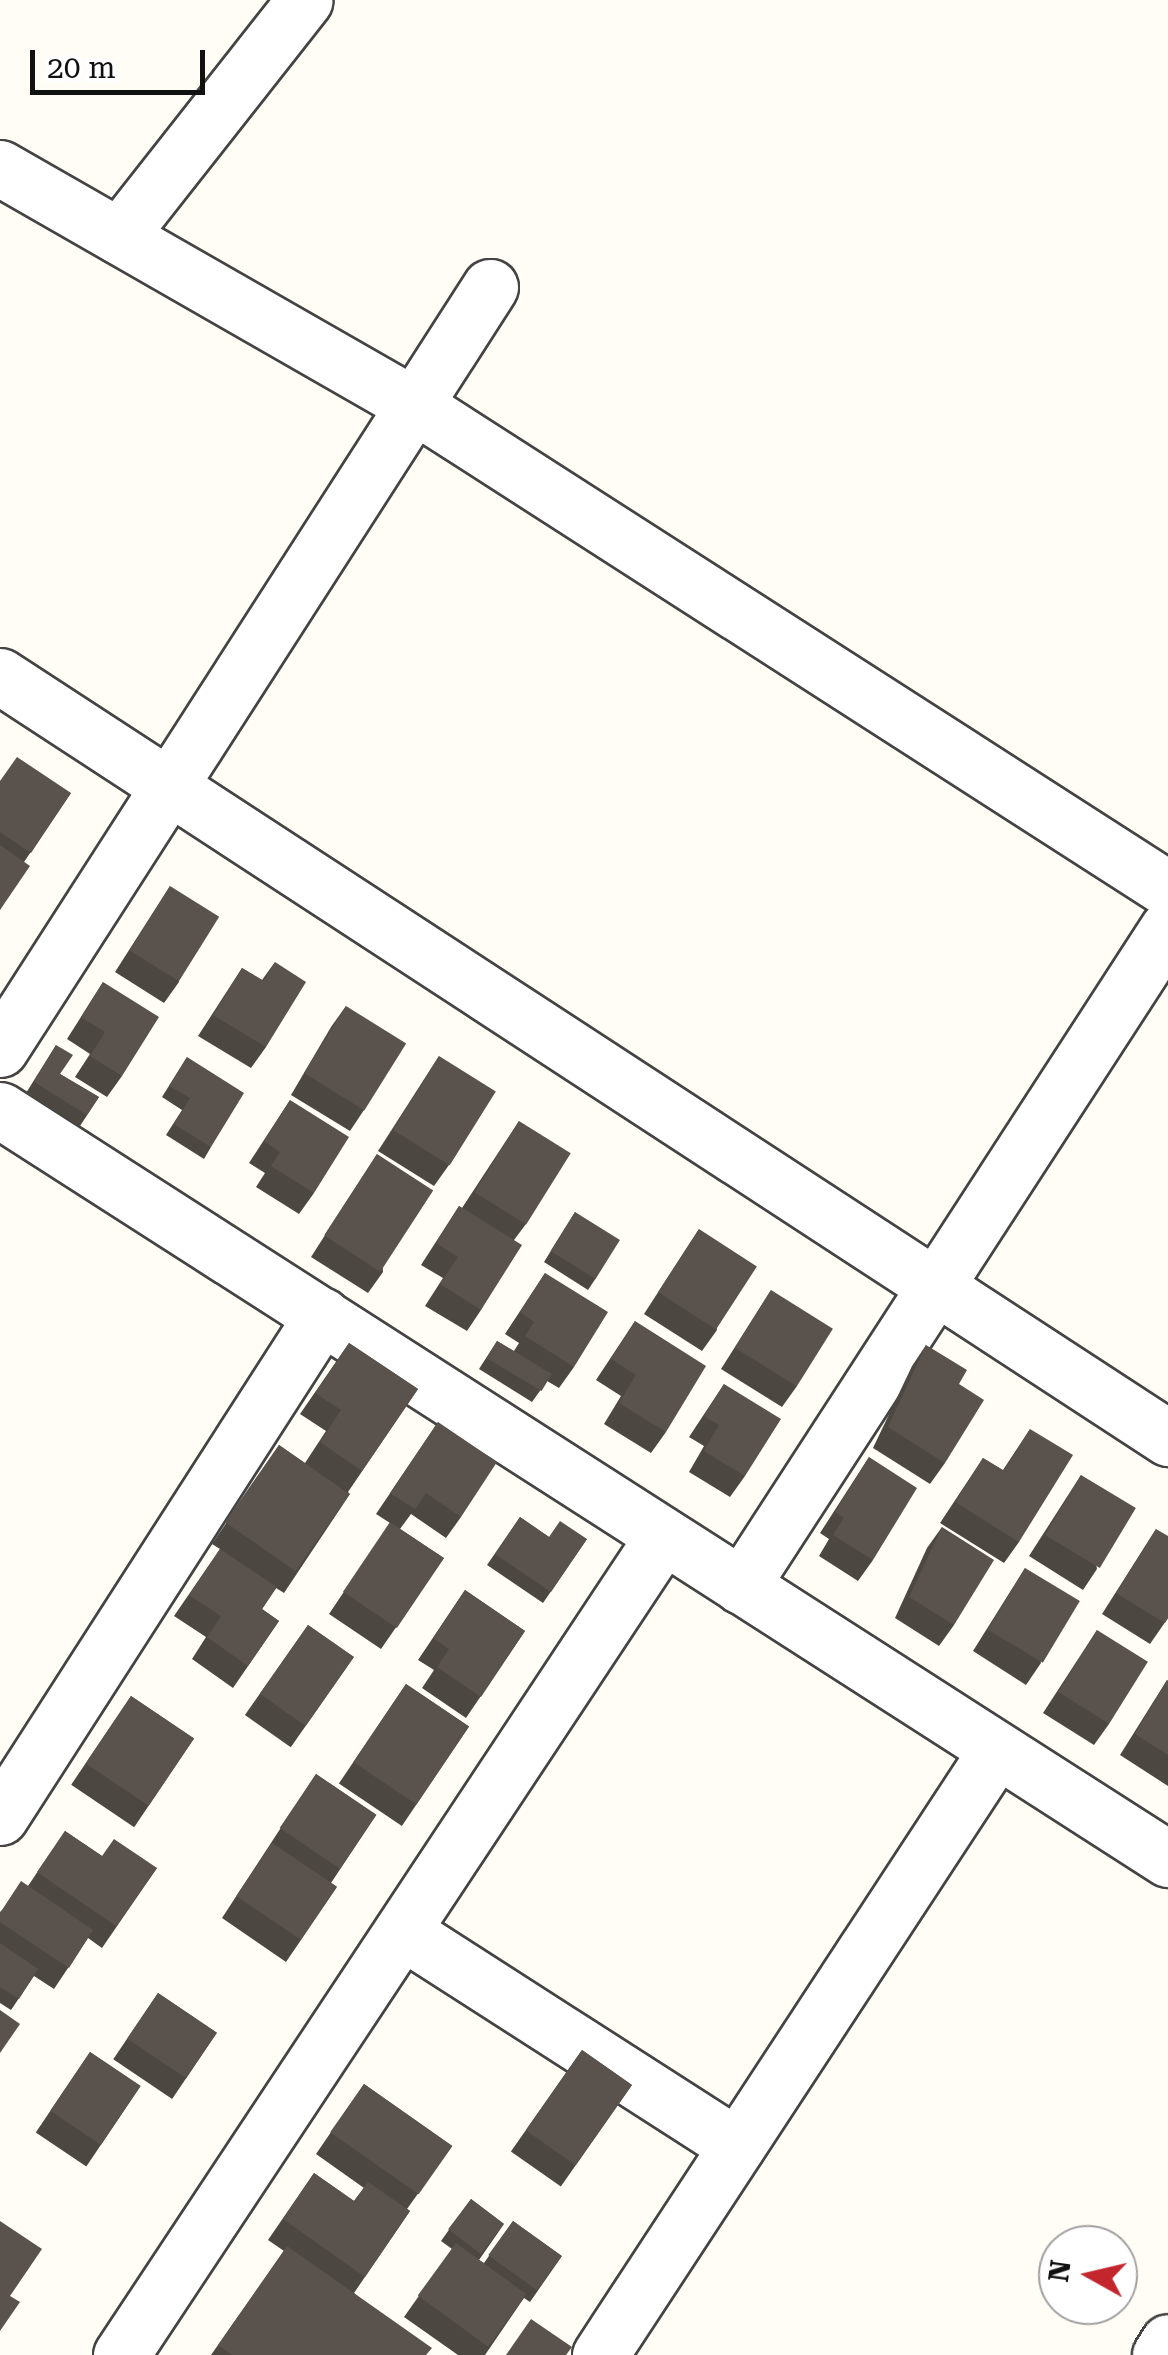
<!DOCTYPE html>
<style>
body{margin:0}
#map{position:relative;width:1168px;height:2355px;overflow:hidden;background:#fffdf5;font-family:"Roboto Serif",serif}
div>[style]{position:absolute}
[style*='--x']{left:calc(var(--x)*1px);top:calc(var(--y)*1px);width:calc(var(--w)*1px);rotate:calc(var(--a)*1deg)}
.roads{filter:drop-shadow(2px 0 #444) drop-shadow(-2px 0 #444) drop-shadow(0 2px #444) drop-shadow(0 -2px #444)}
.minor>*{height:55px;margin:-27.5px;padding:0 27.5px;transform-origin:27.5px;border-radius:27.5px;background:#fff}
.wall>*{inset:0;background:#4d4742;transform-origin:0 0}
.building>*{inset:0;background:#5a524d;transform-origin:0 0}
span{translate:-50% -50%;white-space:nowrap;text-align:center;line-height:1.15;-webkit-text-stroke:10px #fff;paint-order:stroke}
.north{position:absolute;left:1038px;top:2225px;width:100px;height:100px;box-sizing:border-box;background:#fff;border:2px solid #a0a0a0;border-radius:50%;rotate:278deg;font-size:28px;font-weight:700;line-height:40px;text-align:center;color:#111}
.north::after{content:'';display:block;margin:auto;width:35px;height:45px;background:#c4262e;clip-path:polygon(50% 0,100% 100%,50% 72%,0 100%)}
.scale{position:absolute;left:30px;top:50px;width:175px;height:45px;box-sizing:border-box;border:5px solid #111;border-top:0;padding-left:12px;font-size:30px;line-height:35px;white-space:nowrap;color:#111;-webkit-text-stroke:8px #fff;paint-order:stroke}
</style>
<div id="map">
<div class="roads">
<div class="minor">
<div style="--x:0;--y:168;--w:477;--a:29.8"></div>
<div style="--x:414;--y:405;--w:896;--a:32.7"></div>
<div style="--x:119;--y:236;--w:300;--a:-51.8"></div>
<div style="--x:0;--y:676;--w:1395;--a:33.12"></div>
<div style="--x:0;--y:1049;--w:906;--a:-57.26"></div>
<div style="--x:0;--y:1110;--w:1388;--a:32.67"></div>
<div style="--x:741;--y:1586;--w:784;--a:-57.02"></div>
<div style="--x:0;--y:1817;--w:596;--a:-57.27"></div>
<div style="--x:402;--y:1931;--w:398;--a:32.7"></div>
<div style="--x:121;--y:2355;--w:980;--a:-56.49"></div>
<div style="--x:600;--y:2355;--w:722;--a:-56.75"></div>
<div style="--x:1160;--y:2355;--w:15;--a:-58"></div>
</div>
</div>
<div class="wall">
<div style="clip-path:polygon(0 781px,71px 793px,24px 862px,0 910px)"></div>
<div style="clip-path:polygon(170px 886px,179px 982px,164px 1003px,115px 972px)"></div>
<div style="clip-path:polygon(275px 962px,266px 1047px,251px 1068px,198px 1036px,242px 968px,262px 980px)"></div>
<div style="clip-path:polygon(103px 982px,122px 1076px,107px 1097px,75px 1077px,90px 1054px,67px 1039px)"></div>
<div style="clip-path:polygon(346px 1006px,364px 1110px,350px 1131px,291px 1095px,331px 1027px)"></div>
<div style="clip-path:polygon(56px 1045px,60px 1074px,99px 1097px,80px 1126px,26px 1093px)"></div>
<div style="clip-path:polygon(439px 1056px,449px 1165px,434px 1186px,378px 1151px)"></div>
<div style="clip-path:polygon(187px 1057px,211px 1147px,204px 1159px,166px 1135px,182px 1110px,162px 1097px)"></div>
<div style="clip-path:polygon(290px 1100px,314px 1193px,299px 1214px,256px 1187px,265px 1173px,249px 1163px)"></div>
<div style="clip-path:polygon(519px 1121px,526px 1224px,514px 1240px,481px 1310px,467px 1331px,425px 1306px,443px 1278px,421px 1265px,459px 1206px,462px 1208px)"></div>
<div style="clip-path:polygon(377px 1154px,383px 1272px,368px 1293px,311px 1257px)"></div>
<div style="clip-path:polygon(575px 1212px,596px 1278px,588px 1290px,544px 1262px)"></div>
<div style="clip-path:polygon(699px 1229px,717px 1330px,702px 1351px,644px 1314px)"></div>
<div style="clip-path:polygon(545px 1273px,574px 1367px,559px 1388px,547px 1381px,532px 1402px,479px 1369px,497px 1341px,514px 1351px,519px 1343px,505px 1334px)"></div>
<div style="clip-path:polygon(771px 1290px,797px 1386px,782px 1407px,721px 1369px)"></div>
<div style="clip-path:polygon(635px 1321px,666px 1432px,651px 1453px,604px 1424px,621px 1396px,596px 1380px)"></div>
<div style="clip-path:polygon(349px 1343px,418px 1389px,348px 1492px,350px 1494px,284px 1593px,276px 1588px,262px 1609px,279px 1621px,233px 1688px,192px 1659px,206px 1637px,174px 1616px,220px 1549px,212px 1544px,279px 1445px,305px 1463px,326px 1431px,300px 1414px)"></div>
<div style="clip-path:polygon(926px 1345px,945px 1463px,930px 1484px,873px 1448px,912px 1366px)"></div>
<div style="clip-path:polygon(724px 1384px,745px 1476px,730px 1497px,689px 1472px,704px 1446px,689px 1437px)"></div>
<div style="clip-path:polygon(438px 1422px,461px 1517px,446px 1538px,411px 1514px,400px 1529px,444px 1558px,381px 1649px,329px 1614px,390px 1523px,376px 1514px)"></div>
<div style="clip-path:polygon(1030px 1429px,1019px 1542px,1004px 1563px,940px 1523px,983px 1458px,1003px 1470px)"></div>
<div style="clip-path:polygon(869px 1457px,873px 1560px,858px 1581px,819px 1556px,829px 1539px,820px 1533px)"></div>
<div style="clip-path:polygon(1081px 1475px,1097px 1569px,1083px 1590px,1029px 1556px)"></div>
<div style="clip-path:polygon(520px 1517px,549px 1537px,587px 1539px,543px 1603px,487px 1565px)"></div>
<div style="clip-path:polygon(942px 1527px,954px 1625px,939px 1646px,895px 1618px,927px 1548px)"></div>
<div style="clip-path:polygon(1156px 1529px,1168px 1618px,1150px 1644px,1102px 1614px)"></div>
<div style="clip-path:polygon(1025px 1568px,1041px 1663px,1026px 1685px,973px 1651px)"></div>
<div style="clip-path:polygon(465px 1590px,525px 1631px,466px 1718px,422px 1688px,434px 1670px,418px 1660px)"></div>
<div style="left:308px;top:1625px;width:56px;height:110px;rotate:35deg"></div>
<div style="clip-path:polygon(1097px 1630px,1109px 1724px,1094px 1745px,1043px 1713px)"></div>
<div style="clip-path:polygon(1167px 1680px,1168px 1681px,1168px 1786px,1120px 1755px)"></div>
<div style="left:406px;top:1684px;width:76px;height:120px;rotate:34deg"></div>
<div style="left:131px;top:1696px;width:76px;height:107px;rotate:34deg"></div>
<div style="clip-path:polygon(316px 1774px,376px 1815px,331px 1883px,337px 1887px,286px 1962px,222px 1918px)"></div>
<div style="clip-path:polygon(65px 1831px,102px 1856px,157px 1868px,102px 1948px,88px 1938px,54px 1989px,34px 1976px,11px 2010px,0 2003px,0 1912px,28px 1886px)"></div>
<div style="left:158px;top:1993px;width:71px;height:80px;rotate:34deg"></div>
<div style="left:582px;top:2050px;width:61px;height:124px;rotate:35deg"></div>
<div style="left:90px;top:2052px;width:61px;height:97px;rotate:34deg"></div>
<div style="clip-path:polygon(364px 2084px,452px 2146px,407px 2209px,410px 2211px,354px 2293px,426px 2355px,211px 2355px,284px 2251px,268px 2240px,314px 2173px,354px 2201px,364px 2188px,316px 2154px)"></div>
<div style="clip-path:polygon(471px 2199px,504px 2224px,479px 2260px,484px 2263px,513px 2221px,562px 2256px,530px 2302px,524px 2298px,485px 2355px,458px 2355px,404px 2317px,452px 2249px,441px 2241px)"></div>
</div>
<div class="building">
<div style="clip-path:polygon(17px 757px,71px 793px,31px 853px,0 832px,0 781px)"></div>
<div style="clip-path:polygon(0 845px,30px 866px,0 910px)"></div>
<div style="left:170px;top:886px;width:58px;height:76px;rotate:32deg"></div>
<div style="clip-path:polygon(275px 962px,306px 982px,266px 1047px,213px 1015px,242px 968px,264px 981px)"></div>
<div style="clip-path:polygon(103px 982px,159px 1017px,122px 1076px,90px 1056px,105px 1032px,81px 1017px)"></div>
<div style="left:346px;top:1006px;width:71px;height:79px;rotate:32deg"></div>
<div style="clip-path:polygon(56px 1045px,73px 1055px,60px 1074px,99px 1097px,87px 1115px,34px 1082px)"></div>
<div style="left:439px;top:1056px;width:67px;height:87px;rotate:32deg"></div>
<div style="clip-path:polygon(187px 1057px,244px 1093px,211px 1147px,174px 1124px,190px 1098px,169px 1086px)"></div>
<div style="clip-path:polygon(290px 1100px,349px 1137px,314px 1193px,271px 1166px,280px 1152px,264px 1141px)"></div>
<div style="left:519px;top:1121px;width:61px;height:84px;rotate:32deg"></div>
<div style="left:377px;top:1154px;width:67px;height:97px;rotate:33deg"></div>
<div style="clip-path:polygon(459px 1206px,522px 1245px,481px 1310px,440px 1284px,458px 1257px,436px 1243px)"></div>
<div style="left:575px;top:1212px;width:53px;height:46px;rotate:32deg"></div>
<div style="left:699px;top:1229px;width:69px;height:75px;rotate:33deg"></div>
<div style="clip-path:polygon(545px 1273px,608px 1312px,574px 1367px,525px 1336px,534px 1322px,520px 1312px)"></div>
<div style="left:771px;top:1290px;width:73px;height:68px;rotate:32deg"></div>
<div style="clip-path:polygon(635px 1321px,706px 1366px,666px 1432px,619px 1403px,636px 1375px,611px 1359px)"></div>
<div style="left:497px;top:1341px;width:64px;height:20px;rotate:31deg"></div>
<div style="clip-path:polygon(349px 1343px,418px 1389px,362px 1471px,320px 1442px,341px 1410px,315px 1393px)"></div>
<div style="clip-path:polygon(926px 1345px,967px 1370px,959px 1384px,984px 1400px,945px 1463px,888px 1427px)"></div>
<div style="clip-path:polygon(724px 1384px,781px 1419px,745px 1476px,704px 1451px,719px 1425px,704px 1416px)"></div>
<div style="clip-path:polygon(438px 1422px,497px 1462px,461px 1517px,426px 1493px,415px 1509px,390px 1493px)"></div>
<div style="clip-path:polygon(1030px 1429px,1073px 1455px,1019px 1542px,955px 1502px,983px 1458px,1004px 1471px)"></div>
<div style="left:279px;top:1445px;width:86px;height:94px;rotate:35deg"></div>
<div style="clip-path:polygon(869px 1457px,917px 1488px,873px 1560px,833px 1535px,844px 1518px,835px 1512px)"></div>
<div style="left:1081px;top:1475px;width:64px;height:70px;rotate:31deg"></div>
<div style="clip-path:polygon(520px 1517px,549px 1537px,560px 1521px,587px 1539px,551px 1592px,495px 1554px)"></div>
<div style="left:390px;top:1522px;width:65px;height:84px;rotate:34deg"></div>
<div style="clip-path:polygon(942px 1527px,994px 1560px,954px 1625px,909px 1597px)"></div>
<div style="clip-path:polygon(1156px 1529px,1168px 1536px,1168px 1618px,1165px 1623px,1116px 1593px)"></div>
<div style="clip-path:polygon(220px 1549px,277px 1587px,262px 1609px,279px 1621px,248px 1666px,207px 1637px,221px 1616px,189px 1595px)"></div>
<div style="left:1025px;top:1568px;width:64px;height:72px;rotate:31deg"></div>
<div style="clip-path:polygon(465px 1590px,525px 1631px,481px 1697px,437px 1667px,449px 1649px,433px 1638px)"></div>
<div style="left:308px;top:1625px;width:56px;height:84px;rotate:35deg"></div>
<div style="left:1097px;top:1630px;width:60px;height:73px;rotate:32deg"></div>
<div style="clip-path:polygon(1167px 1680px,1168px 1681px,1168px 1755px,1135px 1734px)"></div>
<div style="left:406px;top:1684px;width:76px;height:94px;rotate:34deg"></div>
<div style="left:131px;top:1696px;width:76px;height:81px;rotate:34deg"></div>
<div style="left:316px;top:1774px;width:73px;height:65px;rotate:34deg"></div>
<div style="clip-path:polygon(65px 1831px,102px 1856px,114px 1839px,157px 1868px,116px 1926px,37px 1872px)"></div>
<div style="left:272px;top:1843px;width:78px;height:64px;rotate:34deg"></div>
<div style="clip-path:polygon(21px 1881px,93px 1930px,69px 1968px,0 1922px,0 1913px)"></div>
<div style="clip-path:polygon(0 1943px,38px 1969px,19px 1999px,0 1987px)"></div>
<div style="left:158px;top:1993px;width:71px;height:55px;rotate:34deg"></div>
<div style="clip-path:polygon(0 2010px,20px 2024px,0 2053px)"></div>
<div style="left:582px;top:2050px;width:61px;height:98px;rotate:35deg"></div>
<div style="left:90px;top:2052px;width:61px;height:71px;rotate:34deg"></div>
<div style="left:364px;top:2084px;width:108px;height:59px;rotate:35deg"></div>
<div style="clip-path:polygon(314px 2173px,354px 2201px,368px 2182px,410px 2211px,365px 2277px,283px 2219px)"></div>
<div style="left:471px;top:2199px;width:41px;height:38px;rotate:37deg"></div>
<div style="clip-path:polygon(0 2221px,42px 2249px,10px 2296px,20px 2302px,0 2331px)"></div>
<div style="left:513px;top:2221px;width:60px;height:42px;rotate:36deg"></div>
<div style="left:456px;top:2243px;width:87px;height:65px;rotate:36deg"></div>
<div style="clip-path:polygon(287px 2246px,432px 2348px,426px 2355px,232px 2355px,218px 2345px)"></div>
<div style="clip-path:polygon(531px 2319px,572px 2347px,566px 2355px,506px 2355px)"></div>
</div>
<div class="north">N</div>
<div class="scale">20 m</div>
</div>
